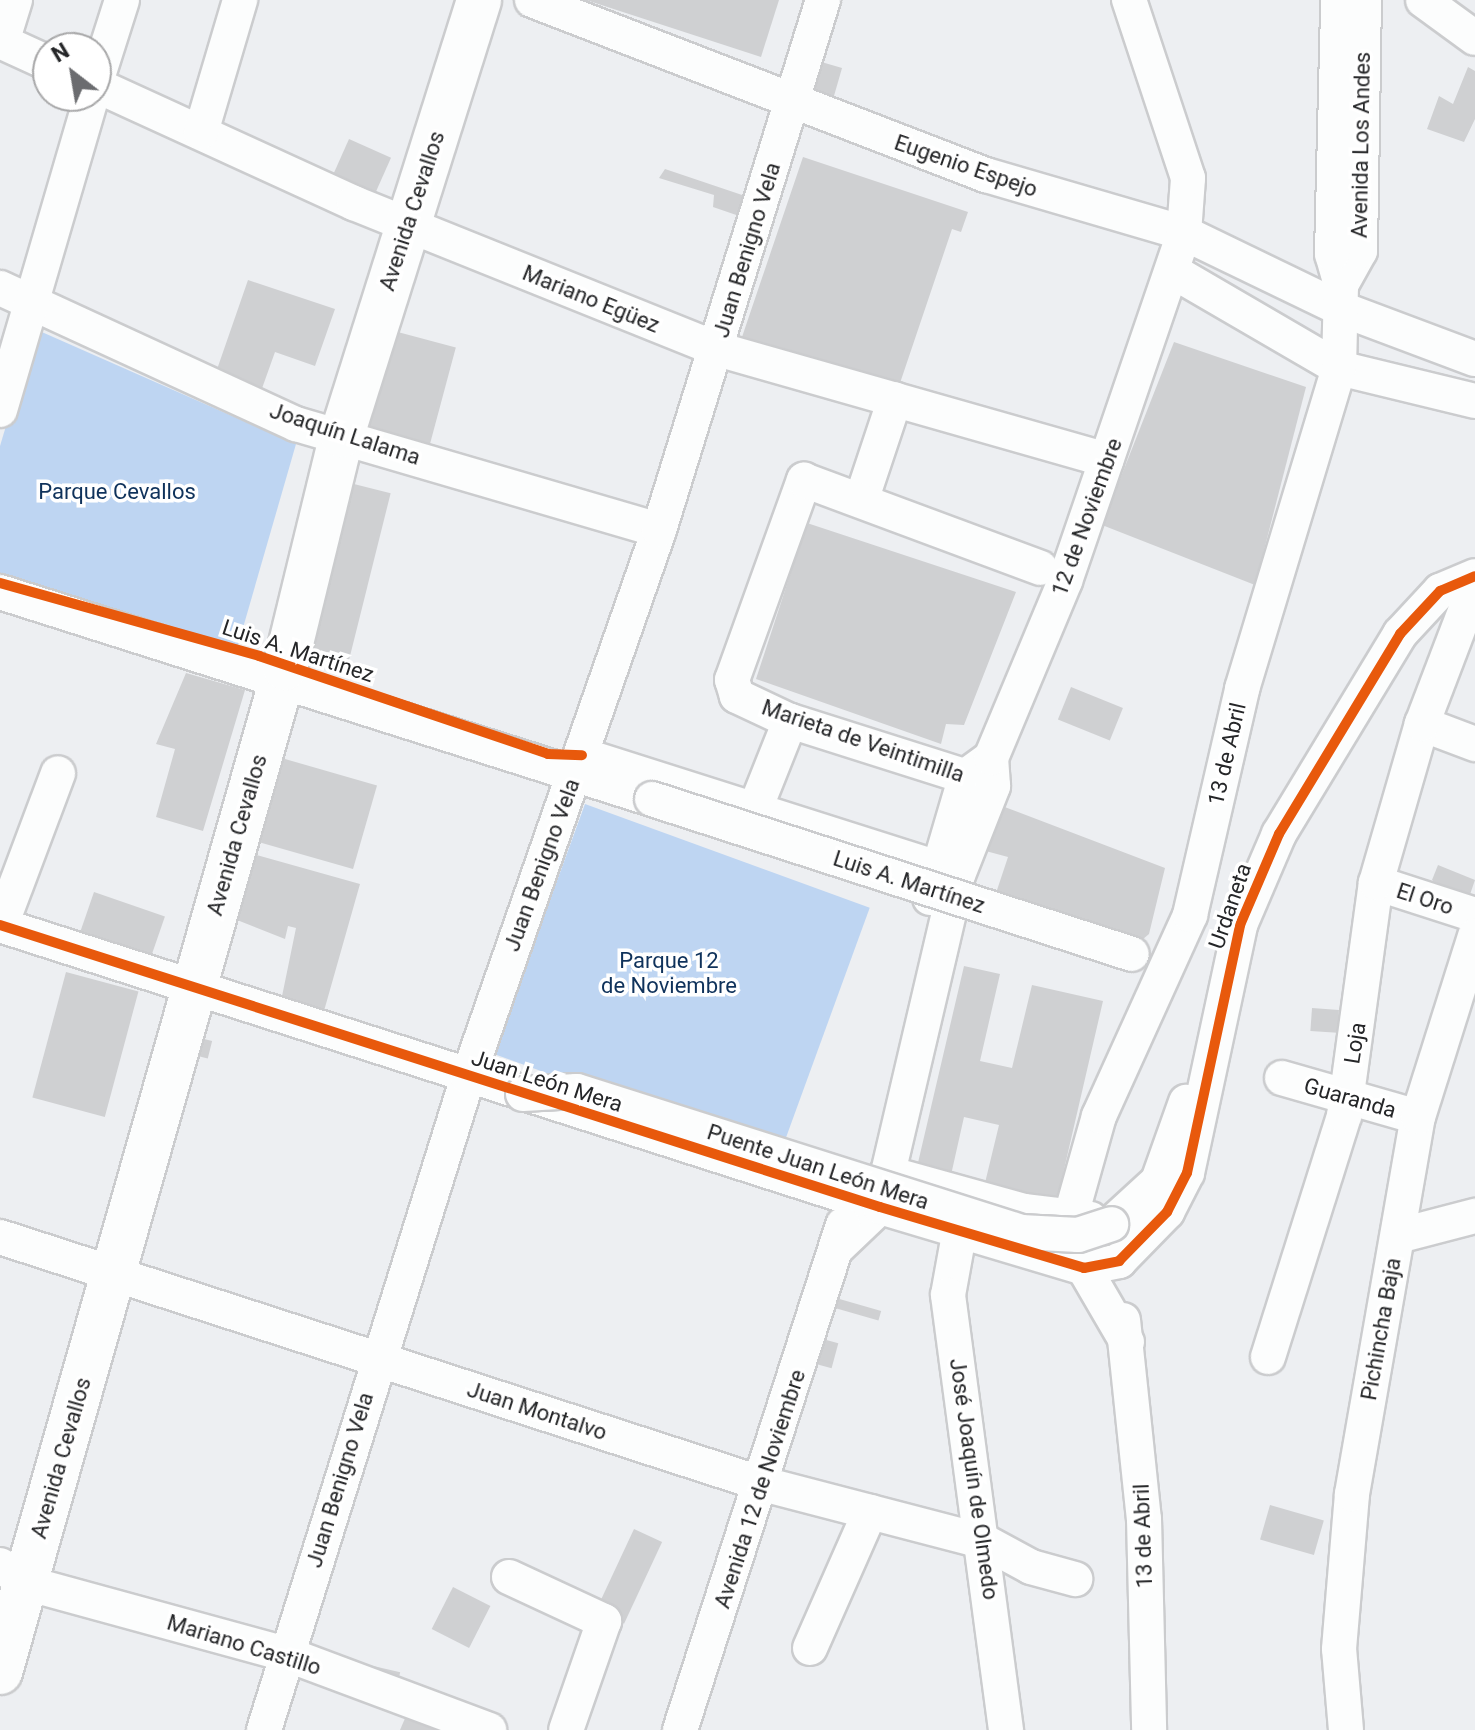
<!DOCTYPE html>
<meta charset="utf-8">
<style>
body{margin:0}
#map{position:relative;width:1475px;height:1730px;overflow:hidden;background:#edeff2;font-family:Roboto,sans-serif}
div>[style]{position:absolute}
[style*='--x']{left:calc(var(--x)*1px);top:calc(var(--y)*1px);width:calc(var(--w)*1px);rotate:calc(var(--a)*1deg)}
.green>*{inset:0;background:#bed5f2;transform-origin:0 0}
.building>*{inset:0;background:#cfd0d2;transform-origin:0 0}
.roads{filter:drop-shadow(2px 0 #cbccce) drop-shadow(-2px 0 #cbccce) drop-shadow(0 2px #cbccce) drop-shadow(0 -2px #cbccce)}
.minor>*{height:34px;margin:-17px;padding:0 17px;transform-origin:17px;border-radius:17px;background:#fcfdfd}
.major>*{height:44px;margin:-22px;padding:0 22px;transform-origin:22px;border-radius:22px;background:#fcfdfd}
.bridges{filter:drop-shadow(2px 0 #cbccce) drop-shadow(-2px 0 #cbccce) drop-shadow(0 2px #cbccce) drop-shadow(0 -2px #cbccce)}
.minor-bridge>*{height:34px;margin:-17px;padding:0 17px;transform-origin:17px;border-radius:17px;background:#fcfdfd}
.cycleway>*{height:10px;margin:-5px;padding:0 5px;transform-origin:5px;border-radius:5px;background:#e8590c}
span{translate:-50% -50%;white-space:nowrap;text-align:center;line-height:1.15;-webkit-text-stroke:7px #fff;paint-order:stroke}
.street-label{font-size:22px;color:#252628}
.park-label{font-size:22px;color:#0f325b}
.north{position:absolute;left:32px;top:32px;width:80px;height:80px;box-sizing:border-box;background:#fff;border:2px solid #a8a8a9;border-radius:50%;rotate:329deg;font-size:22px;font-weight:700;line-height:32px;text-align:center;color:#252628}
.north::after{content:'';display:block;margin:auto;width:28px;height:36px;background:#6b6c6f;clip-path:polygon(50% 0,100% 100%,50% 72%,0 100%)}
</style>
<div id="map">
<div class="green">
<div style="clip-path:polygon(35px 329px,296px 444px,236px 652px,0 577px,0 446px)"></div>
<div style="left:585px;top:804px;width:303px;height:266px;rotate:20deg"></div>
</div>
<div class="building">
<div style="clip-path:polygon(586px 0,779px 0,761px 57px)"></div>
<div style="left:818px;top:61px;width:25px;height:35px;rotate:16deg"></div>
<div style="clip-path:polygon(1468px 67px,1475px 71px,1475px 119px,1464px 142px,1427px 129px,1439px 96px,1453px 104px)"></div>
<div style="left:349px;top:139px;width:46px;height:44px;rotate:24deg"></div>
<div style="clip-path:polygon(803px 157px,968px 212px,961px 232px,952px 229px,898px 389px,742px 337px)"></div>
<div style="clip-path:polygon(665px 169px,751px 198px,745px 218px,713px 207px,714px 195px,659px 178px)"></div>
<div style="clip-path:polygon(248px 280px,335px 309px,315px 366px,275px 352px,260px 394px,214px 378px)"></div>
<div style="left:394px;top:331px;width:64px;height:105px;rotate:15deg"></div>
<div style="clip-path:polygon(1174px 342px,1306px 387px,1255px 585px,1102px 525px)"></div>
<div style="left:346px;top:482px;width:46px;height:179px;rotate:14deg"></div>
<div style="clip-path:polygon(807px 523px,1016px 592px,964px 725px,946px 724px,941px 744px,756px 679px)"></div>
<div style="clip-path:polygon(186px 673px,245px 690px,203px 831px,156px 817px,175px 749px,156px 744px)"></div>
<div style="left:1071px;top:687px;width:56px;height:35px;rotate:22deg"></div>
<div style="left:278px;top:757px;width:103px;height:87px;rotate:16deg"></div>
<div style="clip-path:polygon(1002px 806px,1165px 868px,1149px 934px,1136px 945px,990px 911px,1008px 857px,982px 850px)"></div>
<div style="clip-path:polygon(250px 853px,360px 884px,322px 1018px,280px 1006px,296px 928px,288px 926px,285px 939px,232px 918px)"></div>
<div style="clip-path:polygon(1438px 865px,1475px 880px,1466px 906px,1432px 880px)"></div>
<div style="left:94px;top:892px;width:75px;height:45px;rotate:19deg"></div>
<div style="clip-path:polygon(964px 966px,1000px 974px,980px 1061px,1012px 1068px,1032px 985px,1103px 1001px,1056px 1204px,984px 1187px,999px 1125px,964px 1117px,951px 1175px,917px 1167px)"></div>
<div style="left:66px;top:972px;width:75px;height:130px;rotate:15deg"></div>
<div style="left:1312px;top:1008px;width:27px;height:23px;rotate:4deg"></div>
<div style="left:184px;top:1034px;width:29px;height:18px;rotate:14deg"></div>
<div style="left:836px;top:1298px;width:47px;height:10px;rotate:16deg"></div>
<div style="left:819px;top:1338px;width:20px;height:26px;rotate:15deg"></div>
<div style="left:1270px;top:1505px;width:56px;height:36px;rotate:16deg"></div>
<div style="left:634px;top:1529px;width:31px;height:90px;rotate:25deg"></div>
<div style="left:453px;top:1587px;width:42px;height:47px;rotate:27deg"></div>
<div style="left:369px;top:1665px;width:32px;height:15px;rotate:13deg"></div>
<div style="clip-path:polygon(406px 1716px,442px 1730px,400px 1730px)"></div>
</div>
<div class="roads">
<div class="minor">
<div style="--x:532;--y:0;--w:487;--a:21.1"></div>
<div style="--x:986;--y:175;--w:206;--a:16.3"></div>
<div style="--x:1184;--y:233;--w:172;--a:25.8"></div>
<div style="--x:1339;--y:308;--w:145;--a:20.6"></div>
<div style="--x:1423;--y:0;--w:64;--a:36.2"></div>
<div style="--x:0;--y:41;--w:53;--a:24.6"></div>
<div style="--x:2;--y:42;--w:44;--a:-72.8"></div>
<div style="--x:96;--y:82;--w:86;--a:-72.4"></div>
<div style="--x:96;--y:85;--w:284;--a:24.6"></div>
<div style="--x:354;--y:203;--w:391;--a:21.9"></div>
<div style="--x:717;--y:349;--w:405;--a:15.9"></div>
<div style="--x:201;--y:132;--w:138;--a:-73.5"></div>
<div style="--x:1174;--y:272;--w:191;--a:30.2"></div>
<div style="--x:1339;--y:368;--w:140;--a:13.6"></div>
<div style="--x:1341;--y:285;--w:39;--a:-61"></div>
<div style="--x:1360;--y:251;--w:251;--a:-89.1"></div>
<div style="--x:0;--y:288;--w:326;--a:24.7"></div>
<div style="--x:296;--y:424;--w:378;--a:16.3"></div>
<div style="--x:0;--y:410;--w:327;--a:-73.7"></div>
<div style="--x:862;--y:498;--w:104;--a:-71.6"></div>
<div style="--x:0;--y:592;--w:684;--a:17.61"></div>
<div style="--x:1422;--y:724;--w:57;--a:20.7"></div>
<div style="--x:582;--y:755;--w:393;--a:17.6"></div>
<div style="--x:986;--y:783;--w:206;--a:-162.4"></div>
<div style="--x:790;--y:721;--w:59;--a:-154.7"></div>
<div style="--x:737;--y:696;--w:17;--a:-107"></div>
<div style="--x:732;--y:680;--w:213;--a:-70.2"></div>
<div style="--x:804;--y:480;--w:252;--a:20.4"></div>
<div style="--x:755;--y:809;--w:95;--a:-68.3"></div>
<div style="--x:1376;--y:883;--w:104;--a:17.9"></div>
<div style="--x:930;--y:898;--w:127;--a:-73.6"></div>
<div style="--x:966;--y:776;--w:31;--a:-36"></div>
<div style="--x:0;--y:925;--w:924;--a:17.77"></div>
<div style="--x:880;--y:1207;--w:213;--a:16.6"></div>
<div style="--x:1084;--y:1268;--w:36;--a:-11"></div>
<div style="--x:1119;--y:1261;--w:69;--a:-45.6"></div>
<div style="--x:1167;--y:1212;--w:44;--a:-62.9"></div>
<div style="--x:1187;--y:1173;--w:254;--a:-77.9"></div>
<div style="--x:1240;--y:925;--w:99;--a:-66.8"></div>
<div style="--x:1279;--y:834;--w:234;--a:-58.8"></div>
<div style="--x:1400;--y:634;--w:59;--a:-47.1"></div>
<div style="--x:1440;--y:591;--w:38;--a:-23"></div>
<div style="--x:1;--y:925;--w:162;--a:-69.4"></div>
<div style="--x:1282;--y:1078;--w:141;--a:16"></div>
<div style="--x:887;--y:1173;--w:142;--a:15.5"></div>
<div style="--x:1024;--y:1211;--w:67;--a:6.8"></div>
<div style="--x:1111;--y:1224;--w:64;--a:-42.5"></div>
<div style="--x:1158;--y:1181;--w:84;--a:-70.5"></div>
<div style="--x:960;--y:1229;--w:67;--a:100.3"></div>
<div style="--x:948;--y:1295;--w:439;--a:82.4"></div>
<div style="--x:1398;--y:1236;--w:80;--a:-14.6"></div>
<div style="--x:0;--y:1237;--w:802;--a:17.94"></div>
<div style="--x:763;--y:1484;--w:229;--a:14.6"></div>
<div style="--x:985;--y:1542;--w:52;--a:28.5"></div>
<div style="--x:1031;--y:1567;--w:46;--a:15.3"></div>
<div style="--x:838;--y:1247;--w:58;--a:-43.6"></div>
<div style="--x:880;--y:1207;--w:341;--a:-76.8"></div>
<div style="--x:958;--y:875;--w:96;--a:-68.5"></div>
<div style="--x:993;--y:786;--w:28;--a:-94"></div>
<div style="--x:991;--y:758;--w:192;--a:-67.3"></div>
<div style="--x:1065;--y:581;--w:368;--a:-71.1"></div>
<div style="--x:1184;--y:233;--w:55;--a:-85.8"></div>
<div style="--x:1188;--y:178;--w:188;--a:-108.3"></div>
<div style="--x:1123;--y:1320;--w:200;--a:84"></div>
<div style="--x:1144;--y:1519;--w:211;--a:88.6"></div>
<div style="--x:1127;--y:1342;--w:86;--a:-120.2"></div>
<div style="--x:1084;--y:1268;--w:51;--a:-105.9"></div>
<div style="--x:1070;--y:1219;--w:107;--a:-74.3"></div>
<div style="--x:1099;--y:1116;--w:221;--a:-65.6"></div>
<div style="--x:1190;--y:915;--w:232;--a:-77"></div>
<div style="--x:1242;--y:689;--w:335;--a:-73.2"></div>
<div style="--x:1339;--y:368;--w:83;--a:-88.6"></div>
<div style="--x:1341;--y:285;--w:32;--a:-106"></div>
<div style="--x:1332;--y:254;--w:254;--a:-88.6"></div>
<div style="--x:1268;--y:1357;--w:253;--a:-72.5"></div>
<div style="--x:1344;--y:1116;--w:235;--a:-82.2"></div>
<div style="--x:1376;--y:883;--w:166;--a:-73.9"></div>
<div style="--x:1422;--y:724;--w:149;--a:-69.1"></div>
<div style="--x:0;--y:1565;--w:32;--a:35"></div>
<div style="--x:26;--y:1583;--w:270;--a:15.3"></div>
<div style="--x:286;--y:1654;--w:217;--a:20.5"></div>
<div style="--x:509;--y:1577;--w:105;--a:24.9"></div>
<div style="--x:604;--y:1621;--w:115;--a:109.2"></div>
<div style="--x:810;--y:1648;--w:149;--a:-66.2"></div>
<div style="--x:264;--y:1730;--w:684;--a:-72.65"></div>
<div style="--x:468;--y:1077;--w:579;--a:-70.75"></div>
<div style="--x:659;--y:530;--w:555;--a:-72.81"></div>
<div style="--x:680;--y:1730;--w:531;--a:-72.11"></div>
<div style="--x:1346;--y:1730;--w:81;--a:-94.9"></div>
<div style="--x:1339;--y:1649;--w:156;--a:-85.2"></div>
<div style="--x:1352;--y:1494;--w:383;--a:-80.1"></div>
<div style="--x:1418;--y:1117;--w:190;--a:-72.5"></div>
</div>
<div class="major">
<div style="--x:0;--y:1672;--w:1044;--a:-74.15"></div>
<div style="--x:285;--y:668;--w:240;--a:-76.3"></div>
<div style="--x:342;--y:435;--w:456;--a:-72.5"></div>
</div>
</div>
<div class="bridges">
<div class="minor-bridge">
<div style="--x:652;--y:799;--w:504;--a:17.9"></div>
<div style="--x:523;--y:1094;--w:54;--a:-3.2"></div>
<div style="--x:577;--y:1091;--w:466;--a:17.6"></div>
<div style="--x:1021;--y:1232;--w:57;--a:3"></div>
<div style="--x:1078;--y:1235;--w:35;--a:-18"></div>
</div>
</div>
<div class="cycleway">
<div style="--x:0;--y:583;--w:269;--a:15.7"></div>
<div style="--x:259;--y:656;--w:305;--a:18.7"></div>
<div style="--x:548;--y:754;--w:34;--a:2"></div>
<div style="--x:0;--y:925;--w:924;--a:17.77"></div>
<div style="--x:880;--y:1207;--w:213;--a:16.6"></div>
<div style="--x:1084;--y:1268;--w:36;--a:-11"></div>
<div style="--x:1119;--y:1261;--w:69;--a:-45.6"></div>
<div style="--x:1167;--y:1212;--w:44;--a:-62.9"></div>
<div style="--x:1187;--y:1173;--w:254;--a:-77.9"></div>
<div style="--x:1240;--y:925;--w:99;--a:-66.8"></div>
<div style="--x:1279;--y:834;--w:234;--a:-58.8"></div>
<div style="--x:1400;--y:634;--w:59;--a:-47.1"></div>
<div style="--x:1440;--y:591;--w:38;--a:-23"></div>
</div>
<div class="street-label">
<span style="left:1361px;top:145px;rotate:-89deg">Avenida Los Andes</span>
<span style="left:966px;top:166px;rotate:19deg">Eugenio Espejo</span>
<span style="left:412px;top:211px;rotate:-72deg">Avenida Cevallos</span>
<span style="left:747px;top:250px;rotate:-73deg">Juan Benigno Vela</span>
<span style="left:591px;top:299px;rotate:22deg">Mariano Egüez</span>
<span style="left:345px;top:434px;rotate:18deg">Joaquín Lalama</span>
<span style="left:1087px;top:517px;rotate:-70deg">12 de Noviembre</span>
<span style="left:298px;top:651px;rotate:18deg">Luis A. Martínez</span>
<span style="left:863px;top:741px;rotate:19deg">Marieta de Veintimilla</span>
<span style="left:1227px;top:754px;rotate:-77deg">13 de Abril</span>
<span style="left:237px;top:835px;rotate:-74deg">Avenida Cevallos</span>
<span style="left:542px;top:865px;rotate:-70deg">Juan Benigno Vela</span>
<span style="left:909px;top:882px;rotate:18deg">Luis A. Martínez</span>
<span style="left:1425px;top:899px;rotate:18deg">El Oro</span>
<span style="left:1230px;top:906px;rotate:-71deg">Urdaneta</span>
<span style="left:1355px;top:1043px;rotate:-81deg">Loja</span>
<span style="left:547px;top:1081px;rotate:18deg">Juan León Mera</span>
<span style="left:1350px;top:1098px;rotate:16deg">Guaranda</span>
<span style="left:818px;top:1167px;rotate:18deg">Puente Juan León Mera</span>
<span style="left:1381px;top:1329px;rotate:-80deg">Pichincha Baja</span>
<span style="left:537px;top:1411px;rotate:18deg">Juan Montalvo</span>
<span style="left:61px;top:1458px;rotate:-74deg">Avenida Cevallos</span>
<span style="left:974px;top:1479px;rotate:82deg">José Joaquín de Olmedo</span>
<span style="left:340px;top:1480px;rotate:-73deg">Juan Benigno Vela</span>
<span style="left:760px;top:1489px;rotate:-72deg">Avenida 12 de Noviembre</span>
<span style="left:1143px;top:1536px;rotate:-92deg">13 de Abril</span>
<span style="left:244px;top:1645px;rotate:17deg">Mariano Castillo</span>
</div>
<div class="park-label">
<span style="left:117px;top:492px">Parque Cevallos</span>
<span style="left:669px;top:973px">Parque 12<br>de Noviembre</span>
</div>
<div class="north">N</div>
</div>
